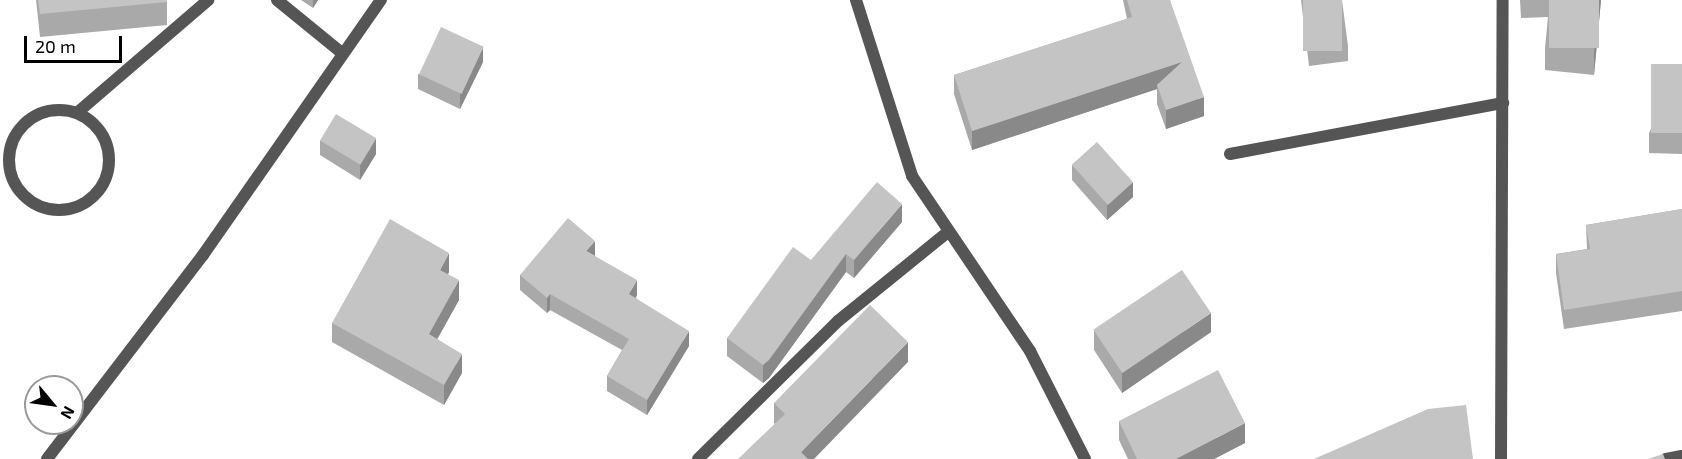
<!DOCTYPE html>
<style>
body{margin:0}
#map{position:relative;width:1682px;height:459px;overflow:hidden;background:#fff;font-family:"Exo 2",sans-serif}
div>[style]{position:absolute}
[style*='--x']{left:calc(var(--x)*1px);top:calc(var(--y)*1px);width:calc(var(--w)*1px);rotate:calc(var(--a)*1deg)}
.service>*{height:12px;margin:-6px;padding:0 6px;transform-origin:6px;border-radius:6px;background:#555}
.service>.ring{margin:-6px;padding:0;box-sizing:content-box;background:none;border:12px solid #555;border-radius:50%}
.minor>*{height:12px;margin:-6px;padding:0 6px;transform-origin:6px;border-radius:6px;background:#555}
.wall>*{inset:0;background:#a9a9a9}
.shaded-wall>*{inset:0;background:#898989}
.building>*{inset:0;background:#c4c4c4;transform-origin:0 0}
span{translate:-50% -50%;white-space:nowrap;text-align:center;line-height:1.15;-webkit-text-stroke:4.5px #fff;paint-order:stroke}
.north{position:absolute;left:24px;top:375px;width:60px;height:60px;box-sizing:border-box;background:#fff;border:2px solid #999;border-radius:50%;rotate:119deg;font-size:16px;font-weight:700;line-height:24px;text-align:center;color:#000}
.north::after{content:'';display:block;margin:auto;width:21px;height:27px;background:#000;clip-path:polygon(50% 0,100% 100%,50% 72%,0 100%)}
.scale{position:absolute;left:24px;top:36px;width:98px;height:27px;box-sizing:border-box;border:3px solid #000;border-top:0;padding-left:8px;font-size:18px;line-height:21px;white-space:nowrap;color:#000;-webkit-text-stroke:4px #fff;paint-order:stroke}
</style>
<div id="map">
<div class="service">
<div style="--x:277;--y:0;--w:84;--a:39.2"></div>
<div class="ring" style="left:9px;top:110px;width:88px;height:88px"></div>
<div style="--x:78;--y:112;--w:172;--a:-40.7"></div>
</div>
<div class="minor">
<div style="--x:856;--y:0;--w:185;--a:72.3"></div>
<div style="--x:912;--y:176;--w:211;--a:56"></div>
<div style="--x:1030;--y:351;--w:121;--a:63"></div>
<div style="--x:1230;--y:154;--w:278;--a:-10.6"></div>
<div style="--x:47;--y:459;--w:257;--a:-52.6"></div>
<div style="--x:203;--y:255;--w:311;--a:-55.1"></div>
<div style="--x:698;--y:459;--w:197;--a:-44.6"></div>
<div style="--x:838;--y:321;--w:141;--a:-39"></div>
<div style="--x:1501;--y:459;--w:459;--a:-89.8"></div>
<div style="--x:1666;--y:459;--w:16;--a:-11"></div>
</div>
<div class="wall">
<div style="clip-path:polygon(36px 0,167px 0,167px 25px,40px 37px)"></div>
<div style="clip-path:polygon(301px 0,318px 0,313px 8px)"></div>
<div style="clip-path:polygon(1123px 0,1170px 0,1204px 116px,1166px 129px,1157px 104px,1157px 89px,972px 150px,954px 94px,954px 75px,1127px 19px)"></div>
<div style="clip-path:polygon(1301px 0,1342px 0,1348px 46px,1348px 61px,1309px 66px)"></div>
<div style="clip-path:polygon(1520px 0,1601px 0,1594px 75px,1545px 70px,1545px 48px,1548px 17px,1521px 18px)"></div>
<div style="clip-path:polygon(483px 62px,460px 109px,418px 89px,418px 74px)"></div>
<div style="clip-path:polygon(1682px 64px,1682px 154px,1649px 153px,1649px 133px)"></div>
<div style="clip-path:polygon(320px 140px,376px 154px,360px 180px,320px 155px)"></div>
<div style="clip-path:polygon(1072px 165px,1133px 197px,1107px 220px,1072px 180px)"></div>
<div style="clip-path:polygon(1682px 209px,1682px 311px,1564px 329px,1556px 273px,1556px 254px,1587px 249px,1586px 225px)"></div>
<div style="clip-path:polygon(902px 222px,854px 278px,846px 272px,769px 378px,763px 383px,727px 356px,727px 338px,811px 260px)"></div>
<div style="clip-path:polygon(595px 256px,637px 295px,636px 298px,689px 346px,647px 415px,607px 391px,607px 376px,622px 350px,550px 310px,547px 313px,520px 290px,520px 275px)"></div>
<div style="clip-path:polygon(449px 272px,448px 274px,459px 300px,437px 339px,462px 373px,444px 405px,332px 342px,332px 323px)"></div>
<div style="clip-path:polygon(1094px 330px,1211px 332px,1122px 393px,1094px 350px)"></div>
<div style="clip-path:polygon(908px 362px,775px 424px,774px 423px,774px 403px)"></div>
<div style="clip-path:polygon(1119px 421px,1245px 443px,1214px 459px,1128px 459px,1119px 440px)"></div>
</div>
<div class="shaded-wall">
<div style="clip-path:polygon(313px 0,318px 0,313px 8px)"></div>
<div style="clip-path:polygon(1599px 0,1601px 0,1594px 75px,1594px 53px)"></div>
<div style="clip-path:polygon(483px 47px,483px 62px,460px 109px,460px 94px)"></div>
<div style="clip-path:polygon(1182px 62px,1157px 85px,1157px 89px,972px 150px,972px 131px)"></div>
<div style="clip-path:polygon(1204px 97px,1204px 116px,1166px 129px,1166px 110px)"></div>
<div style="clip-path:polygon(376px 138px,376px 154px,360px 180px,360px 165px)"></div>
<div style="clip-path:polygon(1133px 182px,1133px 197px,1107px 220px,1107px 204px)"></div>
<div style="clip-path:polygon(902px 204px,902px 222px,854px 278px,854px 260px)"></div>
<div style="clip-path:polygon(595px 241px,595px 256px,586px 251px)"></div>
<div style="clip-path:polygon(449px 253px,449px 272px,440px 289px,440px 270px)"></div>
<div style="clip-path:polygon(846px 254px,846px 272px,769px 378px,763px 383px,763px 365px)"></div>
<div style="clip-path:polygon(459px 280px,459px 300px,429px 354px,429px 334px)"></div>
<div style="clip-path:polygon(637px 280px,637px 295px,629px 309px,629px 294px)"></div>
<div style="clip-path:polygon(550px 294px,550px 310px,547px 313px,547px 298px)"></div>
<div style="clip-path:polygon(1211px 313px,1211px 332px,1122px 393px,1122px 373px)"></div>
<div style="clip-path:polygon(689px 331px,689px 346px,647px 415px,647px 400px)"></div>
<div style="clip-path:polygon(908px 342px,908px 362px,814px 459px,801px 459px,801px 452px)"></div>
<div style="clip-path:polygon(462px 354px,462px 373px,444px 405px,444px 385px)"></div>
<div style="clip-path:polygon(1245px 423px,1245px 443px,1214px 459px,1176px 459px)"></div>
</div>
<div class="building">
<div style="clip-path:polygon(38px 0,167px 0,167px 2px,40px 14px)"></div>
<div style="clip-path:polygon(1127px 0,1170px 0,1204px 97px,1166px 110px,1157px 85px,1182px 62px,972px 131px,954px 75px,1132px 17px)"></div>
<div style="left:1303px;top:0;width:39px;height:51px"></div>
<div style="left:1549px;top:0;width:50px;height:48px"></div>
<div style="left:441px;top:27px;width:47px;height:52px;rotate:25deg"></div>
<div style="left:1651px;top:64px;width:31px;height:69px"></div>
<div style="left:336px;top:114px;width:47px;height:31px;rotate:31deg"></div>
<div style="left:1097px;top:142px;width:54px;height:34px;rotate:48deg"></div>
<div style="clip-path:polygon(877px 182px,902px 204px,854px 260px,846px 254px,769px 360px,763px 365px,727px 338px,793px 247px,811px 260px)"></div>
<div style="clip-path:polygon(1682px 209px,1682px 291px,1564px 310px,1556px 254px,1590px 249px,1586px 225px)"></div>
<div style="clip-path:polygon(568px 218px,595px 241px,586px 251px,637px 280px,629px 294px,689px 331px,647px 400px,607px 376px,629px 339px,550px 294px,547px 298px,520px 275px)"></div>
<div style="clip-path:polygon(390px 219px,449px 253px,440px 270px,459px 280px,429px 334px,462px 354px,444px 385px,332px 323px)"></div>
<div style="left:1182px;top:270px;width:52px;height:107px;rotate:56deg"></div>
<div style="clip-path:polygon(870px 305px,908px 342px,801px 452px,808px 459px,738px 459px,785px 414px,774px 403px)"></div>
<div style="clip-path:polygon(1218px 370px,1245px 423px,1176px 459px,1137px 459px,1119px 421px)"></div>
<div style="clip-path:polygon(1466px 405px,1473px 459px,1314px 459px,1428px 409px)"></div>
<div style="clip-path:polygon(1663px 454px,1665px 459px,1648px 459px)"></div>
</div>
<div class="north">N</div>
<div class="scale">20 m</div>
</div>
